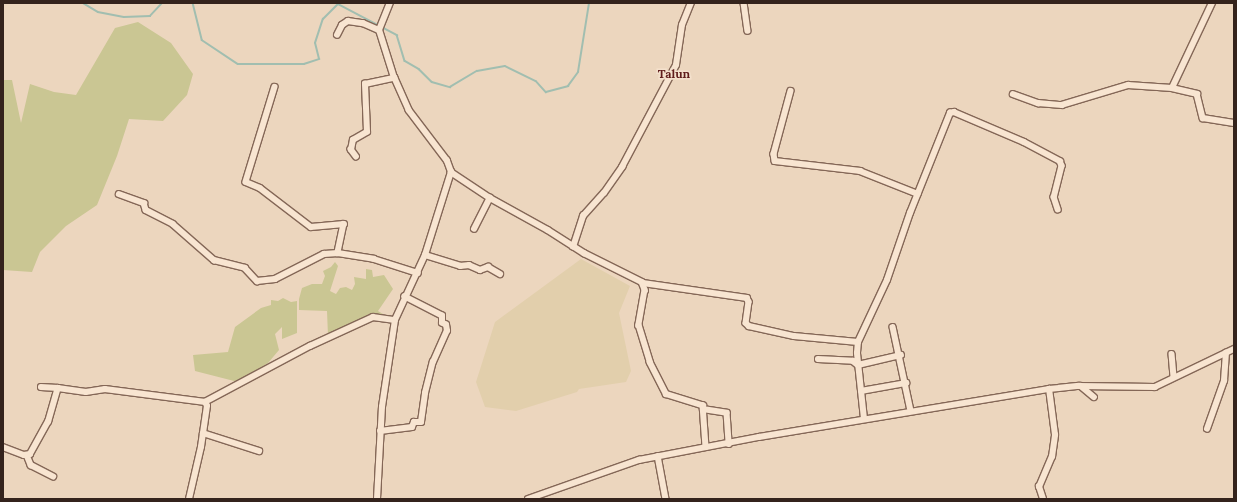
<!DOCTYPE html>
<style>
body{margin:0}
#map{position:relative;width:1237px;height:502px;overflow:hidden;background:#ecd6be;font-family:Lora,serif}
div>[style]{position:absolute}
[style*='--x']{left:calc(var(--x)*1px);top:calc(var(--y)*1px);width:calc(var(--w)*1px);rotate:calc(var(--a)*1deg)}
.farmland>*{inset:0;background:#e2cfac}
.green>*{inset:0;background:#cac693}
.stream>*{height:1.5px;margin:-0.75px;padding:0 0.75px;transform-origin:0.75px;border-radius:0.75px;background:#a1beb0}
.roads{filter:drop-shadow(1px 0 #846757) drop-shadow(-1px 0 #846757) drop-shadow(0 1px #846757) drop-shadow(0 -1px #846757)}
.minor>*{height:5.5px;margin:-2.75px;padding:0 2.75px;transform-origin:2.75px;border-radius:2.75px;background:#f8e5d1}
span{translate:-50% -50%;white-space:nowrap;text-align:center;line-height:1.15;-webkit-text-stroke:3px #f4e1cd;paint-order:stroke}
.quarter-label{font-size:12px;color:#601d1c;font-weight:700}
.frame{position:absolute;inset:0;border:4px solid #34231c;pointer-events:none}
</style>
<div id="map">
<div class="farmland">
<div style="clip-path:polygon(581px 259px,630px 286px,619px 313px,631px 371px,626px 382px,579px 389px,577px 392px,516px 411px,485px 407px,476px 382px,495px 322px)"></div>
</div>
<div class="green">
<div style="clip-path:polygon(138px 22px,171px 43px,193px 74px,187px 95px,163px 121px,129px 119px,117px 156px,97px 205px,66px 226px,40px 252px,32px 272px,3px 270px,3px 80px,12px 80px,21px 123px,30px 84px,54px 92px,76px 95px,115px 28px)"></div>
<div style="clip-path:polygon(335px 262px,338px 266px,330px 291px,336px 294px,340px 288px,346px 287px,352px 290px,355px 284px,354px 277px,366px 279px,366px 269px,372px 270px,373px 277px,384px 275px,393px 289px,378px 311px,383px 314px,328px 336px,327px 311px,299px 310px,299px 299px,302px 288px,312px 284px,322px 284px,325px 276px,323px 271px,331px 267px)"></div>
<div style="clip-path:polygon(283px 298px,291px 302px,297px 301px,297px 333px,282px 339px,282px 327px,275px 334px,279px 350px,268px 363px,238px 382px,195px 371px,193px 355px,228px 352px,235px 327px,261px 308px,271px 305px,271px 300px,278px 301px)"></div>
</div>
<div class="stream">
<div style="--x:83;--y:3;--w:17;--a:31"></div>
<div style="--x:98;--y:12;--w:26;--a:11"></div>
<div style="--x:124;--y:17;--w:26;--a:-2"></div>
<div style="--x:150;--y:16;--w:18;--a:-47"></div>
<div style="--x:193;--y:3;--w:38;--a:76"></div>
<div style="--x:202;--y:40;--w:43;--a:33.7"></div>
<div style="--x:238;--y:64;--w:66;--a:0"></div>
<div style="--x:304;--y:64;--w:16;--a:-18"></div>
<div style="--x:319;--y:59;--w:16;--a:-104"></div>
<div style="--x:315;--y:43;--w:25;--a:-72"></div>
<div style="--x:323;--y:19;--w:21;--a:-45"></div>
<div style="--x:338;--y:4;--w:67;--a:27.7"></div>
<div style="--x:397;--y:35;--w:27;--a:73"></div>
<div style="--x:405;--y:61;--w:16;--a:30"></div>
<div style="--x:419;--y:69;--w:18;--a:45"></div>
<div style="--x:432;--y:82;--w:19;--a:16"></div>
<div style="--x:450;--y:87;--w:31;--a:-31"></div>
<div style="--x:477;--y:71;--w:28;--a:-10"></div>
<div style="--x:505;--y:66;--w:34;--a:26"></div>
<div style="--x:536;--y:81;--w:15;--a:48"></div>
<div style="--x:546;--y:92;--w:23;--a:-15"></div>
<div style="--x:568;--y:86;--w:17;--a:-54"></div>
<div style="--x:578;--y:72;--w:70;--a:-80.9"></div>
</div>
<div class="roads">
<div class="minor">
<div style="--x:744;--y:3;--w:28;--a:82"></div>
<div style="--x:337;--y:35;--w:11;--a:-63"></div>
<div style="--x:342;--y:25;--w:7;--a:-34"></div>
<div style="--x:348;--y:21;--w:15;--a:8"></div>
<div style="--x:363;--y:23;--w:17;--a:24"></div>
<div style="--x:275;--y:87;--w:99;--a:107"></div>
<div style="--x:246;--y:182;--w:15;--a:23"></div>
<div style="--x:260;--y:188;--w:64;--a:37.4"></div>
<div style="--x:311;--y:227;--w:33;--a:-5"></div>
<div style="--x:344;--y:224;--w:30;--a:102"></div>
<div style="--x:1172;--y:88;--w:94;--a:-64.8"></div>
<div style="--x:791;--y:91;--w:65;--a:105.1"></div>
<div style="--x:774;--y:154;--w:7;--a:82"></div>
<div style="--x:775;--y:161;--w:86;--a:6.7"></div>
<div style="--x:860;--y:171;--w:62;--a:21.6"></div>
<div style="--x:1013;--y:94;--w:27;--a:20"></div>
<div style="--x:1038;--y:103;--w:24;--a:5"></div>
<div style="--x:1062;--y:105;--w:69;--a:-16.9"></div>
<div style="--x:1128;--y:85;--w:44;--a:3.9"></div>
<div style="--x:1172;--y:88;--w:26;--a:13"></div>
<div style="--x:1197;--y:94;--w:25;--a:76"></div>
<div style="--x:1203;--y:118;--w:31;--a:9"></div>
<div style="--x:356;--y:157;--w:9;--a:-126"></div>
<div style="--x:351;--y:150;--w:10;--a:-79"></div>
<div style="--x:353;--y:140;--w:16;--a:-30"></div>
<div style="--x:367;--y:132;--w:48;--a:-92.4"></div>
<div style="--x:365;--y:84;--w:30;--a:-12"></div>
<div style="--x:451;--y:172;--w:47;--a:33.7"></div>
<div style="--x:490;--y:198;--w:66;--a:28.9"></div>
<div style="--x:548;--y:230;--w:43;--a:32.6"></div>
<div style="--x:584;--y:253;--w:65;--a:26.6"></div>
<div style="--x:642;--y:282;--w:9;--a:69"></div>
<div style="--x:645;--y:290;--w:36;--a:100"></div>
<div style="--x:639;--y:325;--w:39;--a:73"></div>
<div style="--x:650;--y:362;--w:36;--a:63"></div>
<div style="--x:666;--y:394;--w:39;--a:17"></div>
<div style="--x:703;--y:405;--w:42;--a:85.9"></div>
<div style="--x:119;--y:194;--w:27;--a:20"></div>
<div style="--x:144;--y:203;--w:7;--a:74"></div>
<div style="--x:146;--y:210;--w:30;--a:27"></div>
<div style="--x:173;--y:224;--w:55;--a:41.3"></div>
<div style="--x:214;--y:260;--w:32;--a:14"></div>
<div style="--x:245;--y:268;--w:18;--a:47"></div>
<div style="--x:257;--y:281;--w:18;--a:-6"></div>
<div style="--x:275;--y:279;--w:55;--a:-27"></div>
<div style="--x:324;--y:254;--w:14;--a:-4"></div>
<div style="--x:338;--y:253;--w:36;--a:9"></div>
<div style="--x:374;--y:259;--w:46;--a:17.7"></div>
<div style="--x:474;--y:229;--w:35;--a:-63"></div>
<div style="--x:573;--y:247;--w:33;--a:-72"></div>
<div style="--x:583;--y:216;--w:31;--a:-48"></div>
<div style="--x:604;--y:193;--w:32;--a:-55"></div>
<div style="--x:622;--y:167;--w:115;--a:-62.1"></div>
<div style="--x:676;--y:65;--w:40;--a:-81.5"></div>
<div style="--x:682;--y:25;--w:24;--a:-68"></div>
<div style="--x:425;--y:255;--w:37;--a:17"></div>
<div style="--x:460;--y:266;--w:9;--a:-6"></div>
<div style="--x:469;--y:265;--w:12;--a:24"></div>
<div style="--x:480;--y:270;--w:9;--a:-21"></div>
<div style="--x:488;--y:267;--w:14;--a:30"></div>
<div style="--x:643;--y:283;--w:105;--a:8.2"></div>
<div style="--x:747;--y:298;--w:4;--a:63"></div>
<div style="--x:749;--y:302;--w:21;--a:98"></div>
<div style="--x:746;--y:323;--w:4;--a:45"></div>
<div style="--x:749;--y:326;--w:46;--a:12.5"></div>
<div style="--x:794;--y:336;--w:64;--a:5.4"></div>
<div style="--x:893;--y:327;--w:86;--a:77.9"></div>
<div style="--x:1172;--y:354;--w:23;--a:85"></div>
<div style="--x:818;--y:359;--w:35;--a:3"></div>
<div style="--x:853;--y:361;--w:6;--a:39"></div>
<div style="--x:858;--y:365;--w:44;--a:-13.1"></div>
<div style="--x:1081;--y:386;--w:17;--a:40"></div>
<div style="--x:41;--y:387;--w:17;--a:3"></div>
<div style="--x:861;--y:391;--w:46;--a:-10.1"></div>
<div style="--x:703;--y:409;--w:24;--a:9"></div>
<div style="--x:727;--y:413;--w:31;--a:86"></div>
<div style="--x:864;--y:419;--w:66;--a:-96.1"></div>
<div style="--x:857;--y:353;--w:11;--a:-85"></div>
<div style="--x:858;--y:342;--w:68;--a:-64.9"></div>
<div style="--x:887;--y:280;--w:71;--a:-71.1"></div>
<div style="--x:910;--y:213;--w:108;--a:-68.2"></div>
<div style="--x:950;--y:113;--w:4;--a:-14"></div>
<div style="--x:954;--y:112;--w:76;--a:23.2"></div>
<div style="--x:1024;--y:142;--w:41;--a:27.8"></div>
<div style="--x:1060;--y:161;--w:5;--a:68"></div>
<div style="--x:1062;--y:166;--w:32;--a:104"></div>
<div style="--x:1054;--y:197;--w:13;--a:72"></div>
<div style="--x:1207;--y:429;--w:51;--a:-70.5"></div>
<div style="--x:1224;--y:381;--w:28;--a:-86"></div>
<div style="--x:380;--y:431;--w:32;--a:-7"></div>
<div style="--x:412;--y:427;--w:5;--a:-68"></div>
<div style="--x:414;--y:422;--w:7;--a:0"></div>
<div style="--x:421;--y:422;--w:29;--a:-82"></div>
<div style="--x:425;--y:393;--w:32;--a:-76"></div>
<div style="--x:433;--y:362;--w:34;--a:-66"></div>
<div style="--x:447;--y:331;--w:6;--a:-99"></div>
<div style="--x:446;--y:325;--w:4;--a:-153"></div>
<div style="--x:442;--y:323;--w:7;--a:-90"></div>
<div style="--x:442;--y:316;--w:42;--a:-152.8"></div>
<div style="--x:203;--y:433;--w:59;--a:17.8"></div>
<div style="--x:3;--y:447;--w:22;--a:21"></div>
<div style="--x:24;--y:455;--w:6;--a:-9"></div>
<div style="--x:30;--y:454;--w:37;--a:-61"></div>
<div style="--x:48;--y:422;--w:35;--a:-74"></div>
<div style="--x:58;--y:388;--w:28;--a:8"></div>
<div style="--x:86;--y:392;--w:19;--a:-9"></div>
<div style="--x:105;--y:389;--w:101;--a:7.4"></div>
<div style="--x:205;--y:402;--w:119;--a:-28.1"></div>
<div style="--x:310;--y:346;--w:69;--a:-24.7"></div>
<div style="--x:373;--y:317;--w:22;--a:8"></div>
<div style="--x:27;--y:455;--w:11;--a:68"></div>
<div style="--x:31;--y:465;--w:25;--a:27"></div>
<div style="--x:658;--y:456;--w:44;--a:79.5"></div>
<div style="--x:189;--y:499;--w:53;--a:-77"></div>
<div style="--x:201;--y:447;--w:41;--a:-81.7"></div>
<div style="--x:207;--y:406;--w:4;--a:-117"></div>
<div style="--x:377;--y:499;--w:92;--a:-86.9"></div>
<div style="--x:382;--y:407;--w:88;--a:-81.5"></div>
<div style="--x:395;--y:320;--w:72;--a:-65.2"></div>
<div style="--x:425;--y:255;--w:87;--a:-72.6"></div>
<div style="--x:451;--y:172;--w:12;--a:-110"></div>
<div style="--x:447;--y:161;--w:63;--a:-127.2"></div>
<div style="--x:409;--y:111;--w:36;--a:-114"></div>
<div style="--x:394;--y:78;--w:50;--a:-107.4"></div>
<div style="--x:379;--y:30;--w:29;--a:-68"></div>
<div style="--x:528;--y:499;--w:118;--a:-19.4"></div>
<div style="--x:639;--y:460;--w:122;--a:-10.9"></div>
<div style="--x:759;--y:437;--w:294;--a:-9.4"></div>
<div style="--x:1049;--y:389;--w:30;--a:-6"></div>
<div style="--x:1079;--y:386;--w:76;--a:0.8"></div>
<div style="--x:1155;--y:387;--w:88;--a:-25.7"></div>
<div style="--x:1043;--y:499;--w:13;--a:-108"></div>
<div style="--x:1039;--y:487;--w:33;--a:-67"></div>
<div style="--x:1052;--y:457;--w:22;--a:-82"></div>
<div style="--x:1055;--y:435;--w:46;--a:-97.4"></div>
</div>
</div>
<div class="quarter-label">
<span style="left:674px;top:74px">Talun</span>
</div>
<div class="frame"></div>
</div>
